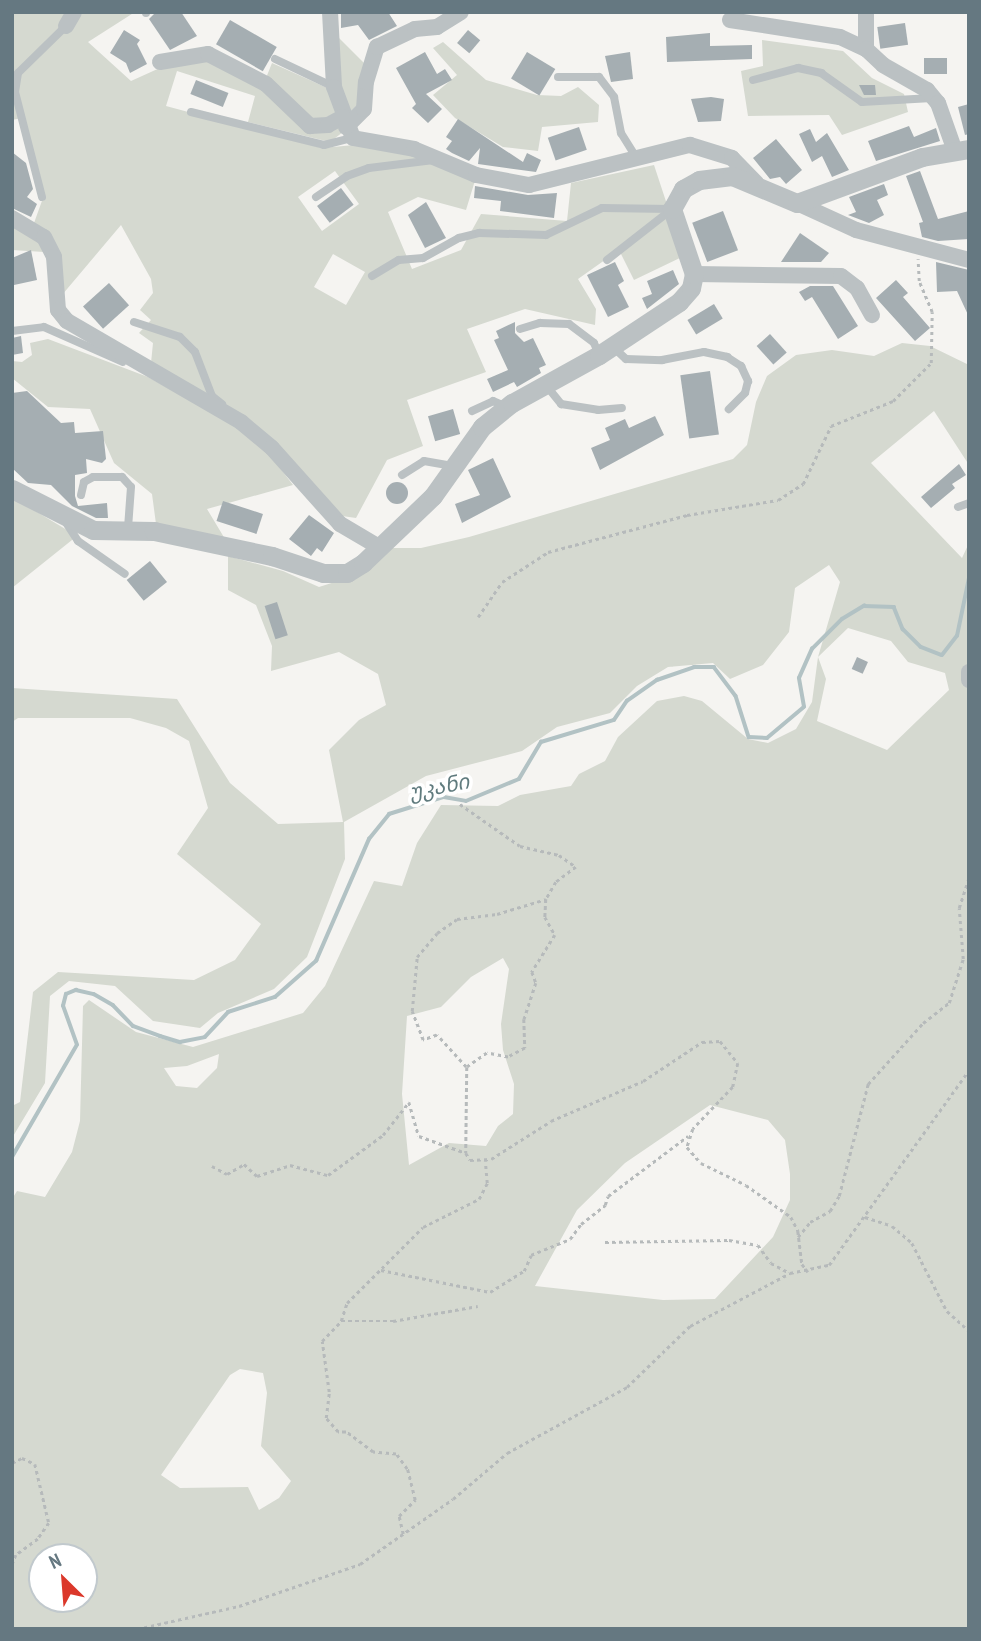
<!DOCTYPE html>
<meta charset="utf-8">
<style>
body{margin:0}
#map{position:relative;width:981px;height:1641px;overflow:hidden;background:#f5f4f1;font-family:"PT Sans Narrow","Noto Sans Georgian",sans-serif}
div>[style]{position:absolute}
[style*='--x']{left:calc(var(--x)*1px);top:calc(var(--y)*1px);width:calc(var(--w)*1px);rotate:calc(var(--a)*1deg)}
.green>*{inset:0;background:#d5d9d0}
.stream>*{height:3.5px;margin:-1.75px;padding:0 1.75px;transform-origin:1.75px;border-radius:1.75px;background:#b2c2c4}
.building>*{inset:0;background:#a5aeb2;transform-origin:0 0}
.round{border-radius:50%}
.path>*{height:2.5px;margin-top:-1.25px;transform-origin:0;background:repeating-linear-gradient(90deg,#b6babb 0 3.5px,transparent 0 7px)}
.service>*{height:8px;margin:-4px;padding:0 4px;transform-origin:4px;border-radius:4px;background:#bbc1c3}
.minor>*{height:16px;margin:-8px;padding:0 8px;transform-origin:8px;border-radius:8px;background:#bbc1c3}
.tertiary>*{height:19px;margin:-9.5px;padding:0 9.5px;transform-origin:9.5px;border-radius:9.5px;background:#bbc1c3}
span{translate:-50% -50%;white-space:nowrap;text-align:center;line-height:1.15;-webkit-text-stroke:7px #fff;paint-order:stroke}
.water-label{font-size:21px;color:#607b7e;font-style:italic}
.frame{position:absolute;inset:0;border:14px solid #657881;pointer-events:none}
.north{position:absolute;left:28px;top:1543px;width:70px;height:70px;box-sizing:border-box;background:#fff;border:2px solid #c1c9cd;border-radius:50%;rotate:335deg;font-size:19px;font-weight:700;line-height:28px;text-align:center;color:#657881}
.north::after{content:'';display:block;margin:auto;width:24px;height:32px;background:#db382b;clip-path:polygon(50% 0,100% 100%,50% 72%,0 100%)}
</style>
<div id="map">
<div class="green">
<div style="clip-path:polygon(evenodd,12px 12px,135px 12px,88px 42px,131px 81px,173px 62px,201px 57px,268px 90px,292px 114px,337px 124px,343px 132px,330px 142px,248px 122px,255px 96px,177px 71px,166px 106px,322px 148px,376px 143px,477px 174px,466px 210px,418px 197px,388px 212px,412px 269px,461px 250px,481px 214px,567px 221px,571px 183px,654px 165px,684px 256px,634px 280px,619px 250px,578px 279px,596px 309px,595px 325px,525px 309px,467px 329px,486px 372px,407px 400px,423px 446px,387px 460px,356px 518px,342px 516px,298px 475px,151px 363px,153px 343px,139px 333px,151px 320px,140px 310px,153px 293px,151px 279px,121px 225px,62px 295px,34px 223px,43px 198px,22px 118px,12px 120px,12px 12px,335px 171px,359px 204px,322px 231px,298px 197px,335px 171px,12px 12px,333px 254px,365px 272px,346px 305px,314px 287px,333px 254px)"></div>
<div style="clip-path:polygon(337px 36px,364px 63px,358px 104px,349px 113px,339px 85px)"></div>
<div style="clip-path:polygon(762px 40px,843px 51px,872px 78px,904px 94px,908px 112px,842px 135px,829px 115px,748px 116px,741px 71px,763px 66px)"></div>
<div style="clip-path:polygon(443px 42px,486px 80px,537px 95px,561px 96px,578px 87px,599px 105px,598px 122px,542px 127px,538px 151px,503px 147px,455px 118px,433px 95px,457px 75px,433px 48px)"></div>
<div style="clip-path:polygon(272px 63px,334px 91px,339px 112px,314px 122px,266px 78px)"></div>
<div style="clip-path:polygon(12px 224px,41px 242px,44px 252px,12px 250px)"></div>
<div style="clip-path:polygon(48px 339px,148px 377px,240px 428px,270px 455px,293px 485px,207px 509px,225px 539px,156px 524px,152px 494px,114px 463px,90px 409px,48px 407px,12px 378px,12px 361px,22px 362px,32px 355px,30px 343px)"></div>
<div style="clip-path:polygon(evenodd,902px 343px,930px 346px,969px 365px,969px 465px,934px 411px,871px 463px,962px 558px,969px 543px,969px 1629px,12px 1629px,12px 1199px,17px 1191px,45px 1197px,72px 1152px,80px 1121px,83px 1006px,89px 1000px,136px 1032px,193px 1047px,303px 1013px,325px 986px,374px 881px,402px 886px,417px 843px,441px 805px,498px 806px,520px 795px,571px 786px,579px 774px,605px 761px,618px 737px,657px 701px,684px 696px,702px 701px,748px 739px,768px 743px,796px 729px,812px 702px,818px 657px,840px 582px,829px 565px,795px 588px,789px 632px,763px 665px,730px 679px,713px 663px,668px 667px,637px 686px,610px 713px,557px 727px,522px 751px,426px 776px,344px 822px,345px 859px,307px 957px,274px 989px,218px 1013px,200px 1028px,153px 1021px,115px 986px,69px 981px,50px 996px,45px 1083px,12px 1138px,12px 1106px,20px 1102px,33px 992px,58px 972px,194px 980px,235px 960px,261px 924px,177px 854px,208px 808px,189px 741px,166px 728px,130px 718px,18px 718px,12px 722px,12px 688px,177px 699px,230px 783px,278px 824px,343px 822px,329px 750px,359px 720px,386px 705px,378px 674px,339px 652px,271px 671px,272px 646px,256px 605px,228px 590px,228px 556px,283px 571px,319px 587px,363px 573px,389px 548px,421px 548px,469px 537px,733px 459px,747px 445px,756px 402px,767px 376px,796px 355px,832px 350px,874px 356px,902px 343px,848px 628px,891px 641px,908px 662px,945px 673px,949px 690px,887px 750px,817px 721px,826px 679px,818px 657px,848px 628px,902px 343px,503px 958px,509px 969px,501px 1024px,503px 1050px,514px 1084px,513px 1114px,498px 1126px,486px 1146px,449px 1143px,409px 1165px,402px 1094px,407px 1016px,441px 1007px,471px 977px,503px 958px,902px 343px,219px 1054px,217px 1068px,197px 1088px,176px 1086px,164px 1068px,187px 1066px,219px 1054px,902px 343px,710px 1105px,768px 1120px,785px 1140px,790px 1174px,790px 1200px,773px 1237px,715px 1299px,663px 1300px,535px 1286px,577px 1210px,625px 1163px,710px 1105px,902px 343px,240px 1369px,263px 1373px,267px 1393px,261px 1446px,291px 1481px,279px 1498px,259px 1510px,248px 1487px,180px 1488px,161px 1475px,230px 1375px,240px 1369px,902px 343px,42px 1557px,84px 1557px,84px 1599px,42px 1599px,42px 1557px)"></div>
<div style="clip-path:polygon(12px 497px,77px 536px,12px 588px)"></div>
</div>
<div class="stream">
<div style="--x:12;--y:1157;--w:129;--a:-59.9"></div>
<div style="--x:77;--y:1045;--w:41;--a:-109.7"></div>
<div style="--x:63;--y:1006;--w:12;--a:-76"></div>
<div style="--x:66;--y:994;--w:11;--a:-22"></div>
<div style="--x:76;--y:990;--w:18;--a:13"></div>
<div style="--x:94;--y:994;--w:22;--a:30"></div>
<div style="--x:113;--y:1005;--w:29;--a:46"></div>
<div style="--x:133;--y:1026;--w:29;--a:20"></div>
<div style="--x:160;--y:1036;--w:21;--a:17"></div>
<div style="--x:180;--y:1042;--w:25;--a:-11"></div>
<div style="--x:205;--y:1037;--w:34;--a:-47"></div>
<div style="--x:228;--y:1012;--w:49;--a:-17.7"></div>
<div style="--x:275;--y:997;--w:55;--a:-41.3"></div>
<div style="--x:316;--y:961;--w:133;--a:-66.5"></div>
<div style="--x:369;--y:839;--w:32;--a:-51"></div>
<div style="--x:389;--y:814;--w:58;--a:-17.2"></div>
<div style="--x:444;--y:797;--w:22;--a:10"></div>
<div style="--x:466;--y:801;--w:57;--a:-22.5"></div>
<div style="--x:519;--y:779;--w:43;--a:-59.3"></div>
<div style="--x:541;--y:742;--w:76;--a:-16.8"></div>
<div style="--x:614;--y:720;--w:23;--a:-56"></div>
<div style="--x:627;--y:701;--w:37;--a:-35"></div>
<div style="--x:657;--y:680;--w:39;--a:-19"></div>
<div style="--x:694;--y:667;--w:20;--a:0"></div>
<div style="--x:714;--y:667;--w:36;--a:53"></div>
<div style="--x:736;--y:696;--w:43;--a:72.4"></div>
<div style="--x:749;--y:737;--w:18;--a:3"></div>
<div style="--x:767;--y:738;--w:48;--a:-40"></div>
<div style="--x:804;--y:707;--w:29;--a:-100"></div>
<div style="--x:799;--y:678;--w:32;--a:-66"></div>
<div style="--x:812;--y:649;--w:42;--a:-45"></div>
<div style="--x:842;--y:619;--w:26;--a:-31"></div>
<div style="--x:864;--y:606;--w:30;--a:2"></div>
<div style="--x:894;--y:607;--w:24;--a:68"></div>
<div style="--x:903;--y:629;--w:25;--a:45"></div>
<div style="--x:921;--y:647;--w:22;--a:21"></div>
<div style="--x:942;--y:655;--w:24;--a:-52"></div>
<div style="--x:957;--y:636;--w:59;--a:-78.3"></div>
</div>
<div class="building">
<div style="clip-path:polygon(156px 12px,181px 12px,197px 36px,170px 50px,149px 19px)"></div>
<div style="clip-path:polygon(341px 12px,388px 12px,397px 26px,369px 40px,358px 25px,341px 28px)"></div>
<div style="left:230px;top:20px;width:54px;height:28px;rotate:30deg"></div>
<div style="left:905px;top:23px;width:22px;height:28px;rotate:82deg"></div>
<div style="clip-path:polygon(124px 30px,140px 40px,137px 44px,147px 64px,130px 73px,126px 63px,110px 53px)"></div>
<div style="left:468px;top:30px;width:16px;height:17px;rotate:40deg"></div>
<div style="clip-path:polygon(710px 33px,710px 46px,752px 45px,752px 59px,667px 62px,666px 37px)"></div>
<div style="clip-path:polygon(425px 52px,437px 74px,445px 69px,452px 80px,426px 94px,442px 109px,428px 123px,412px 108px,416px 104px,396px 68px)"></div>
<div style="left:527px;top:52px;width:33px;height:31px;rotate:31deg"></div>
<div style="clip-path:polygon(630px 52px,633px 79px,611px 82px,605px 56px)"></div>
<div style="left:924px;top:58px;width:23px;height:16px"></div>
<div style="left:196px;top:80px;width:35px;height:15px;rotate:22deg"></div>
<div style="clip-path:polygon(859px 85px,875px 85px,876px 95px,864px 95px)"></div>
<div style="clip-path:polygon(711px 97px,724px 99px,721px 121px,698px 122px,691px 99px)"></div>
<div style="clip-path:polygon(969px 104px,969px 134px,965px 135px,958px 107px)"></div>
<div style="clip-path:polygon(458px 119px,523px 162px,527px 153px,541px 160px,536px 172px,478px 164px,480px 148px,469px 161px,452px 153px,446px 149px,452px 141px,446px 137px)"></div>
<div style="clip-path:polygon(909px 126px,914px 137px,936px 128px,940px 141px,876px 161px,868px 141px)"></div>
<div style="left:579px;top:127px;width:24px;height:33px;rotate:71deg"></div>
<div style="clip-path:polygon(810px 129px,816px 142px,827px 133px,849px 170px,832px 177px,822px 156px,812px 162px,799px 134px)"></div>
<div style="clip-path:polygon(776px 139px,802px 170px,786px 184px,780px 177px,770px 179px,753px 158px)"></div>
<div style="clip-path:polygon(12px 152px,26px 163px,33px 189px,27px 197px,37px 204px,31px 217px,12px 208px)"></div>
<div style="clip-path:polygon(920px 171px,938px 219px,969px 211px,969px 239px,938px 241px,922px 237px,919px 223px,923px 222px,906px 176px)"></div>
<div style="clip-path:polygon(884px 184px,888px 195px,877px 200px,884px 215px,869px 223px,848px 215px,856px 212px,849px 197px)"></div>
<div style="clip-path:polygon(475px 186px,528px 195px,557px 193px,554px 218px,500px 211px,501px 201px,474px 198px)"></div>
<div style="left:341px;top:188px;width:21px;height:30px;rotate:53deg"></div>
<div style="clip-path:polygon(426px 202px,446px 238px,425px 248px,408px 215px)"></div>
<div style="left:723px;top:211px;width:42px;height:33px;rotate:69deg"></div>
<div style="clip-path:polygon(800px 233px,829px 253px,821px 262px,781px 262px)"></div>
<div style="clip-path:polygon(31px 250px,37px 280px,14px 285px,12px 258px)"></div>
<div style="clip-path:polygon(615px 262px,624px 281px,618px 285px,629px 307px,608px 317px,587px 275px)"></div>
<div style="clip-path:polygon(936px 262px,969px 270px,969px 317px,957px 291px,937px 292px)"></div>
<div style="clip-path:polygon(673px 270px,679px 284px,647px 309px,642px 298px,652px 294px,647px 281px)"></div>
<div style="clip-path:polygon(896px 280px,908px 293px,903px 297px,930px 328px,915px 341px,876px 298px)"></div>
<div style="left:109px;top:283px;width:30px;height:35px;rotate:48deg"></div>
<div style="clip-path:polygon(810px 286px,833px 286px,858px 326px,838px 339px,812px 297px,805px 301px,799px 292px)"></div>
<div style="left:714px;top:304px;width:17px;height:31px;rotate:59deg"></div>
<div style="clip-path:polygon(515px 322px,515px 333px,524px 342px,533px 338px,546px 365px,539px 368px,541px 373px,517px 387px,514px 382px,493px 392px,487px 379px,508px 370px,494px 340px,499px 338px,496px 331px)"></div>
<div style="left:770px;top:334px;width:25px;height:18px;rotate:48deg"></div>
<div style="clip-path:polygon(21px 336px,23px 353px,12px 355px,12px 338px)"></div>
<div style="left:710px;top:371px;width:64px;height:30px;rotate:82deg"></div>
<div style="clip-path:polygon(27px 391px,61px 423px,74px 422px,75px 433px,103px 431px,106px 459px,102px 463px,86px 459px,87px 473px,75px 475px,75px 496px,78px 506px,107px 503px,108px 518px,96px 518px,72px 506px,51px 485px,28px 483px,12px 468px,12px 393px)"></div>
<div style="left:453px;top:409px;width:26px;height:26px;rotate:74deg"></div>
<div style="clip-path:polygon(655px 416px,664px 435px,600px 470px,591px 448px,610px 440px,605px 428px,625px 419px,629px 428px)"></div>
<div style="clip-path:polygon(493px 458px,511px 497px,462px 523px,455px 504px,480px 495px,468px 470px)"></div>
<div style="clip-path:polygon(959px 464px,966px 475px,952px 484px,955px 488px,931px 508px,921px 497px)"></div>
<div class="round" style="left:386px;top:482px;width:22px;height:22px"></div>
<div style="left:223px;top:501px;width:42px;height:21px;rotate:18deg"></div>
<div style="clip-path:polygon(309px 515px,334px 533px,322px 552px,317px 548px,311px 556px,289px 539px)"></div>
<div style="left:150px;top:561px;width:27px;height:30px;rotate:51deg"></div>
<div style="left:277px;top:602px;width:35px;height:13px;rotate:72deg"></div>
<div style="left:857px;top:657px;width:12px;height:13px;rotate:24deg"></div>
</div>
<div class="path">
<div style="--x:478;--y:617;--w:42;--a:-55.6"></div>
<div style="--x:502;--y:582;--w:55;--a:-33.1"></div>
<div style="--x:548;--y:552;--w:144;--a:-14.9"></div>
<div style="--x:687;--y:515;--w:92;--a:-9.4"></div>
<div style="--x:778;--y:500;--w:30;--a:-33"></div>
<div style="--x:803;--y:484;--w:64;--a:-64.2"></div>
<div style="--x:831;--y:426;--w:67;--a:-22"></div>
<div style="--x:893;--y:401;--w:54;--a:-45"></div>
<div style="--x:931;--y:363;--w:51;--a:-88.9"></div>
<div style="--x:932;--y:312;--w:34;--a:-113"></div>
<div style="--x:919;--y:281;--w:22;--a:-93"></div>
<div style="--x:460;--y:804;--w:73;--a:35"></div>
<div style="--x:520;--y:846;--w:40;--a:13"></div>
<div style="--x:559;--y:855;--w:21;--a:35"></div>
<div style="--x:576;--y:867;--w:25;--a:143"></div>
<div style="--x:556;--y:882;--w:20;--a:120"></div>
<div style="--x:546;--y:899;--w:18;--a:93"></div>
<div style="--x:545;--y:917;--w:21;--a:61"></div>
<div style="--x:555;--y:935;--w:44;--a:121.9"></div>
<div style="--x:532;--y:972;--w:12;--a:70"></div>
<div style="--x:536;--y:983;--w:38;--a:108"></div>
<div style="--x:524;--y:1019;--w:29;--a:88"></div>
<div style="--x:525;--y:1048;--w:19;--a:152"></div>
<div style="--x:508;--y:1057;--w:21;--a:-169"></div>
<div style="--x:487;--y:1053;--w:24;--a:145"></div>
<div style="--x:467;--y:1067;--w:86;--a:90.7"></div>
<div style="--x:466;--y:1153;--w:8;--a:60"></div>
<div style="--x:470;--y:1160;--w:21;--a:-3"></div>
<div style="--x:491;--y:1159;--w:71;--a:-32.3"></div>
<div style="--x:551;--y:1121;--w:100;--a:-23.5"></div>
<div style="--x:643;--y:1081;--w:71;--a:-33.5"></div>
<div style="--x:702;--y:1042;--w:18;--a:-3"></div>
<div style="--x:720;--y:1041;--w:28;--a:51"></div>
<div style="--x:738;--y:1063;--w:25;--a:102"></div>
<div style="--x:733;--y:1087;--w:58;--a:133.6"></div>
<div style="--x:693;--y:1129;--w:19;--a:108"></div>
<div style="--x:687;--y:1147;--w:21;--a:49"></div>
<div style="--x:701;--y:1163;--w:50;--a:26.1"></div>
<div style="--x:746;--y:1185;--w:55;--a:35.4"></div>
<div style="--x:791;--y:1217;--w:16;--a:63"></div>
<div style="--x:798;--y:1231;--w:33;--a:83"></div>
<div style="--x:802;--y:1264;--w:10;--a:53"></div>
<div style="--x:466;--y:1067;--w:43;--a:-132.2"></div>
<div style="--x:437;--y:1035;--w:15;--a:160"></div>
<div style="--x:423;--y:1040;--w:31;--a:-111"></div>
<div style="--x:412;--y:1011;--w:54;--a:-84.7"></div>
<div style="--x:417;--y:957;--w:31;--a:-50"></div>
<div style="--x:437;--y:933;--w:24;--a:-35"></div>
<div style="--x:457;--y:919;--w:40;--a:-7.1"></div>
<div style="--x:497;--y:914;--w:51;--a:-17"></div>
<div style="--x:212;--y:1166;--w:17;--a:28"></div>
<div style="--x:227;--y:1174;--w:20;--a:-30"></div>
<div style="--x:244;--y:1164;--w:18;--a:43"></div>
<div style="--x:257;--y:1176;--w:35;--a:-18"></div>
<div style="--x:290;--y:1165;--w:39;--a:15"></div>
<div style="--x:328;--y:1175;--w:68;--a:-36"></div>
<div style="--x:383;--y:1135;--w:42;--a:-51.8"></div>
<div style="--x:409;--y:1102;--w:35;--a:74"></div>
<div style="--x:419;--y:1136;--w:50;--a:19.9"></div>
<div style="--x:865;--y:1217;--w:28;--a:18"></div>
<div style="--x:892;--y:1226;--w:26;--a:40"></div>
<div style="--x:912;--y:1243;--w:76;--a:62.8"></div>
<div style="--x:947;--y:1311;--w:30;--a:42"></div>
<div style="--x:798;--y:1237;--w:19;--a:-51"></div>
<div style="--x:810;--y:1222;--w:23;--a:-29"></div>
<div style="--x:830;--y:1211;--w:17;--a:-59"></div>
<div style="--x:839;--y:1196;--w:116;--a:-75.5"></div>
<div style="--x:868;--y:1084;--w:82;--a:-48"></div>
<div style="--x:923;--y:1023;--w:33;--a:-38"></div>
<div style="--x:949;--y:1003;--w:46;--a:-72.3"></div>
<div style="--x:963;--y:959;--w:51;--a:-94.5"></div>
<div style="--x:959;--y:908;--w:32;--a:-72"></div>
<div style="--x:605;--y:1242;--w:124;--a:-0.9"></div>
<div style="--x:729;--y:1240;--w:29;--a:10"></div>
<div style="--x:758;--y:1245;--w:22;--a:54"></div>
<div style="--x:771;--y:1263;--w:21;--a:28"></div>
<div style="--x:381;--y:1270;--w:111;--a:11.4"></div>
<div style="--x:490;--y:1292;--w:40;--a:-32"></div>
<div style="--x:524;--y:1271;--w:17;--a:-66"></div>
<div style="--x:531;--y:1255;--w:42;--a:-22.3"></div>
<div style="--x:570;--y:1239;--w:19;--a:-54"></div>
<div style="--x:581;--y:1224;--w:31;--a:-38"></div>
<div style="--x:605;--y:1205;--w:9;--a:-72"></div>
<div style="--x:608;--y:1196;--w:100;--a:-36.9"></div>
<div style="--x:341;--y:1321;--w:52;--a:0"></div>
<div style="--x:393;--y:1321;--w:86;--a:-10"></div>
<div style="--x:12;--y:1463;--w:11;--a:-27"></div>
<div style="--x:22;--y:1458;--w:14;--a:25"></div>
<div style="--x:35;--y:1464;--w:61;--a:76.7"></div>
<div style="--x:49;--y:1523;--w:19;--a:125"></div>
<div style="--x:38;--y:1539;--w:27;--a:144"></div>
<div style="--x:16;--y:1555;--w:11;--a:112"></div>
<div style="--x:403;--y:1534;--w:18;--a:-103"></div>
<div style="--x:399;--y:1516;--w:23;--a:-45"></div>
<div style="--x:415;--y:1500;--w:32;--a:-104"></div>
<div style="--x:407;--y:1469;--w:19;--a:-126"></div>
<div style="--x:396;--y:1454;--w:23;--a:-175"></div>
<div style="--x:373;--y:1452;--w:34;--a:-143"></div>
<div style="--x:346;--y:1432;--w:8;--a:180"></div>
<div style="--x:338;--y:1432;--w:18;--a:-131"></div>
<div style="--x:326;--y:1418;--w:26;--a:-83"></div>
<div style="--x:329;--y:1392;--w:51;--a:-97.8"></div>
<div style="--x:322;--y:1341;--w:28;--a:-46"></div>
<div style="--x:341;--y:1321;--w:19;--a:-72"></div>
<div style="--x:347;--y:1303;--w:107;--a:-45"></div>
<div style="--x:423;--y:1227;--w:63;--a:-26.6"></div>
<div style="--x:479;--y:1199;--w:18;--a:-63"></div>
<div style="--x:487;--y:1183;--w:22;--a:-95"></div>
<div style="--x:137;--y:1629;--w:105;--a:-12.7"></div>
<div style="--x:239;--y:1606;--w:128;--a:-19.1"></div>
<div style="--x:360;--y:1564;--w:113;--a:-35"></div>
<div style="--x:453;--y:1499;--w:71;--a:-40.4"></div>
<div style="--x:507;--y:1453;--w:137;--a:-28.8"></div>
<div style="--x:627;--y:1387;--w:88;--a:-44.1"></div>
<div style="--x:690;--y:1326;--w:113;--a:-27.9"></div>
<div style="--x:790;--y:1273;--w:40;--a:-12"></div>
<div style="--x:829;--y:1265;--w:240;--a:-54.3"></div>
</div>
<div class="service">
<div style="--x:146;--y:13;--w:1;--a:-90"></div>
<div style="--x:275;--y:59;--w:65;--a:25.4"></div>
<div style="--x:558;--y:77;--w:41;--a:0"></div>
<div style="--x:599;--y:77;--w:25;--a:53"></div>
<div style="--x:614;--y:97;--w:37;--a:79"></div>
<div style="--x:621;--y:133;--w:31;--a:58"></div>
<div style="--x:753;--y:80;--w:47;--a:-14.9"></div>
<div style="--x:798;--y:68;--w:24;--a:12"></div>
<div style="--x:821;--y:73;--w:50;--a:35.3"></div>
<div style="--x:862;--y:102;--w:70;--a:-3.3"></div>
<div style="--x:191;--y:112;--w:137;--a:13.9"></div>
<div style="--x:324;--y:145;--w:30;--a:-14"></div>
<div style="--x:42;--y:197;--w:108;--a:-104.4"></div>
<div style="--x:15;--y:92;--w:19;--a:-81"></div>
<div style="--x:18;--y:73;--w:67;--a:-44.4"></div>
<div style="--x:316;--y:197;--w:37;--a:-34"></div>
<div style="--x:347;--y:176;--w:23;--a:-20"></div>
<div style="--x:369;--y:168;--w:65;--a:-7"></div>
<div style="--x:607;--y:260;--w:83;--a:-38.1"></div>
<div style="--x:372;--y:276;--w:31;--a:-31"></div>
<div style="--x:399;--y:260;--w:24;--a:-5"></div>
<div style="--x:423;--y:258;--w:41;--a:-29.1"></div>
<div style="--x:459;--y:238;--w:21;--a:-14"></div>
<div style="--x:479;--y:233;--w:67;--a:1.7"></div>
<div style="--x:546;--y:235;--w:62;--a:-25.7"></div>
<div style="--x:602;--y:208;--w:68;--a:0.8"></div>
<div style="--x:134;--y:322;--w:48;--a:18.1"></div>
<div style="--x:180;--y:337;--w:21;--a:45"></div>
<div style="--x:195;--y:352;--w:47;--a:68.9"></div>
<div style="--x:212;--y:396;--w:13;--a:39"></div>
<div style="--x:520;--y:329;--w:21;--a:-17"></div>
<div style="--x:540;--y:323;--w:29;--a:2"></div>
<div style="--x:569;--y:324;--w:31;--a:37"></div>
<div style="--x:594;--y:343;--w:13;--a:67"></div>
<div style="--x:12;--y:331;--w:32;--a:-7"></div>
<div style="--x:44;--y:327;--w:86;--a:23.9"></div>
<div style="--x:612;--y:346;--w:19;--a:43"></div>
<div style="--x:626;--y:359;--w:36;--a:2"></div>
<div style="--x:662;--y:360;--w:43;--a:-10.8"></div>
<div style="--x:704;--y:352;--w:24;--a:12"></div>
<div style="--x:727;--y:357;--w:17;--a:33"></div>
<div style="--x:741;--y:366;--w:17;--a:65"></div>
<div style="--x:748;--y:381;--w:12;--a:104"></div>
<div style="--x:745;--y:393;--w:23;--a:135"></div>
<div style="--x:545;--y:384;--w:26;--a:51"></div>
<div style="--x:561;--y:404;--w:37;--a:9"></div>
<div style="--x:598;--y:410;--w:24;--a:-5"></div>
<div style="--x:472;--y:411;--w:23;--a:-25"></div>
<div style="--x:493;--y:401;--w:15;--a:23"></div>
<div style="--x:402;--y:475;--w:26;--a:-32"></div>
<div style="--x:424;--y:461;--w:29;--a:10"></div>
<div style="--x:81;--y:495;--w:13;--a:-77"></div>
<div style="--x:84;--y:482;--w:10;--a:-29"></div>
<div style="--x:93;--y:477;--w:29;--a:0"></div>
<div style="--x:122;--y:477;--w:13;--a:48"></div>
<div style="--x:131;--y:487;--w:41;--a:94.2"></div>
<div style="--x:958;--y:507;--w:12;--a:-20"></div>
<div style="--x:65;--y:521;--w:24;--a:57"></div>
<div style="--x:78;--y:541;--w:57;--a:35.1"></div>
</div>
<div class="minor">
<div style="--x:330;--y:12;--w:75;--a:86.9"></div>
<div style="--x:334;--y:87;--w:54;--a:69.6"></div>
<div style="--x:353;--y:138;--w:62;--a:10.2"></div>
<div style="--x:414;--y:149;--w:67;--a:22.8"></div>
<div style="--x:476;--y:175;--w:54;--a:10.7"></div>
<div style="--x:529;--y:185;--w:166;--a:-14"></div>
<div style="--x:690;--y:145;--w:44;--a:17.2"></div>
<div style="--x:732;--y:158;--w:35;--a:46"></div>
<div style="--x:866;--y:12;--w:37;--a:90"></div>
<div style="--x:730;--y:20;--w:111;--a:8.8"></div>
<div style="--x:840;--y:37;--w:29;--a:25"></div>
<div style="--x:866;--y:49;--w:23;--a:43"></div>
<div style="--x:883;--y:65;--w:51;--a:29.6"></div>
<div style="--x:927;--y:90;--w:17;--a:50"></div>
<div style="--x:938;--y:103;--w:51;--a:70.5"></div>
<div style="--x:66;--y:26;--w:16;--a:-60"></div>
<div style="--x:160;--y:62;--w:49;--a:-9.5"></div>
<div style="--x:208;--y:54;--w:65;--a:27.3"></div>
<div style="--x:266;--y:84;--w:61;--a:43.7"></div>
<div style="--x:310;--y:126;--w:18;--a:-3"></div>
<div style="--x:328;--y:125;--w:17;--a:-28"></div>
<div style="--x:346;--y:127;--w:25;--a:-45"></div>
<div style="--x:364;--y:109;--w:27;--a:-86"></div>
<div style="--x:366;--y:82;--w:37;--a:-73"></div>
<div style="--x:377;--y:47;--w:42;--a:-25.3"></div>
<div style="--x:415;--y:29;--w:22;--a:-5"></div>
<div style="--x:437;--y:27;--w:28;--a:-32"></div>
<div style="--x:797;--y:203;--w:65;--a:24.6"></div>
<div style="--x:856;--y:230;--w:117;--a:14.9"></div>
<div style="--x:12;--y:218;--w:37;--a:31"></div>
<div style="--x:44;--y:237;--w:22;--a:63"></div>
<div style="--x:54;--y:257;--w:53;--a:85.7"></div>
<div style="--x:58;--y:310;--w:14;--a:51"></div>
<div style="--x:67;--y:321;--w:201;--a:30.1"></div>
<div style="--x:241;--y:422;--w:40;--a:40"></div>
<div style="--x:272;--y:448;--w:102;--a:48.2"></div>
<div style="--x:340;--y:524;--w:45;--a:30.5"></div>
<div style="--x:694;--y:274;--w:147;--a:0.8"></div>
<div style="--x:841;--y:276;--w:20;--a:37"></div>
<div style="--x:857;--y:288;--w:31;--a:61"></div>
<div style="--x:969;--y:672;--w:8;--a:90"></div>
</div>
<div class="tertiary">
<div style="--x:12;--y:489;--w:91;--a:26.8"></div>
<div style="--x:93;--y:530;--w:61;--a:0.9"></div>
<div style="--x:154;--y:531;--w:121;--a:12"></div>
<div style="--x:272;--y:556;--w:54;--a:18.4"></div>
<div style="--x:323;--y:573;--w:24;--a:0"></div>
<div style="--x:347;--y:573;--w:19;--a:-32"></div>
<div style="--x:363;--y:563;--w:97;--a:-43.7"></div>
<div style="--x:433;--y:496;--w:85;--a:-54.6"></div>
<div style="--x:482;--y:427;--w:38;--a:-39"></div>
<div style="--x:512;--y:403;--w:99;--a:-28.9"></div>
<div style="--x:599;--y:355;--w:96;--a:-33.5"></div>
<div style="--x:679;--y:302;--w:18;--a:-49"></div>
<div style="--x:691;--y:288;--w:14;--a:-78"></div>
<div style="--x:694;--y:274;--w:69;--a:-108.7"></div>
<div style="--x:672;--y:209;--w:23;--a:-61"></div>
<div style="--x:683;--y:189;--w:18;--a:-29"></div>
<div style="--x:699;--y:180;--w:33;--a:-7"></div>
<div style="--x:732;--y:176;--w:70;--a:22.6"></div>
<div style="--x:797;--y:203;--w:133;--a:-20.2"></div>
<div style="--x:922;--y:157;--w:48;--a:-9.7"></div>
</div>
<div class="water-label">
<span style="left:439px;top:787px;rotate:-11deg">უკანი</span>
</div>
<div class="frame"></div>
<div class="north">N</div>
</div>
